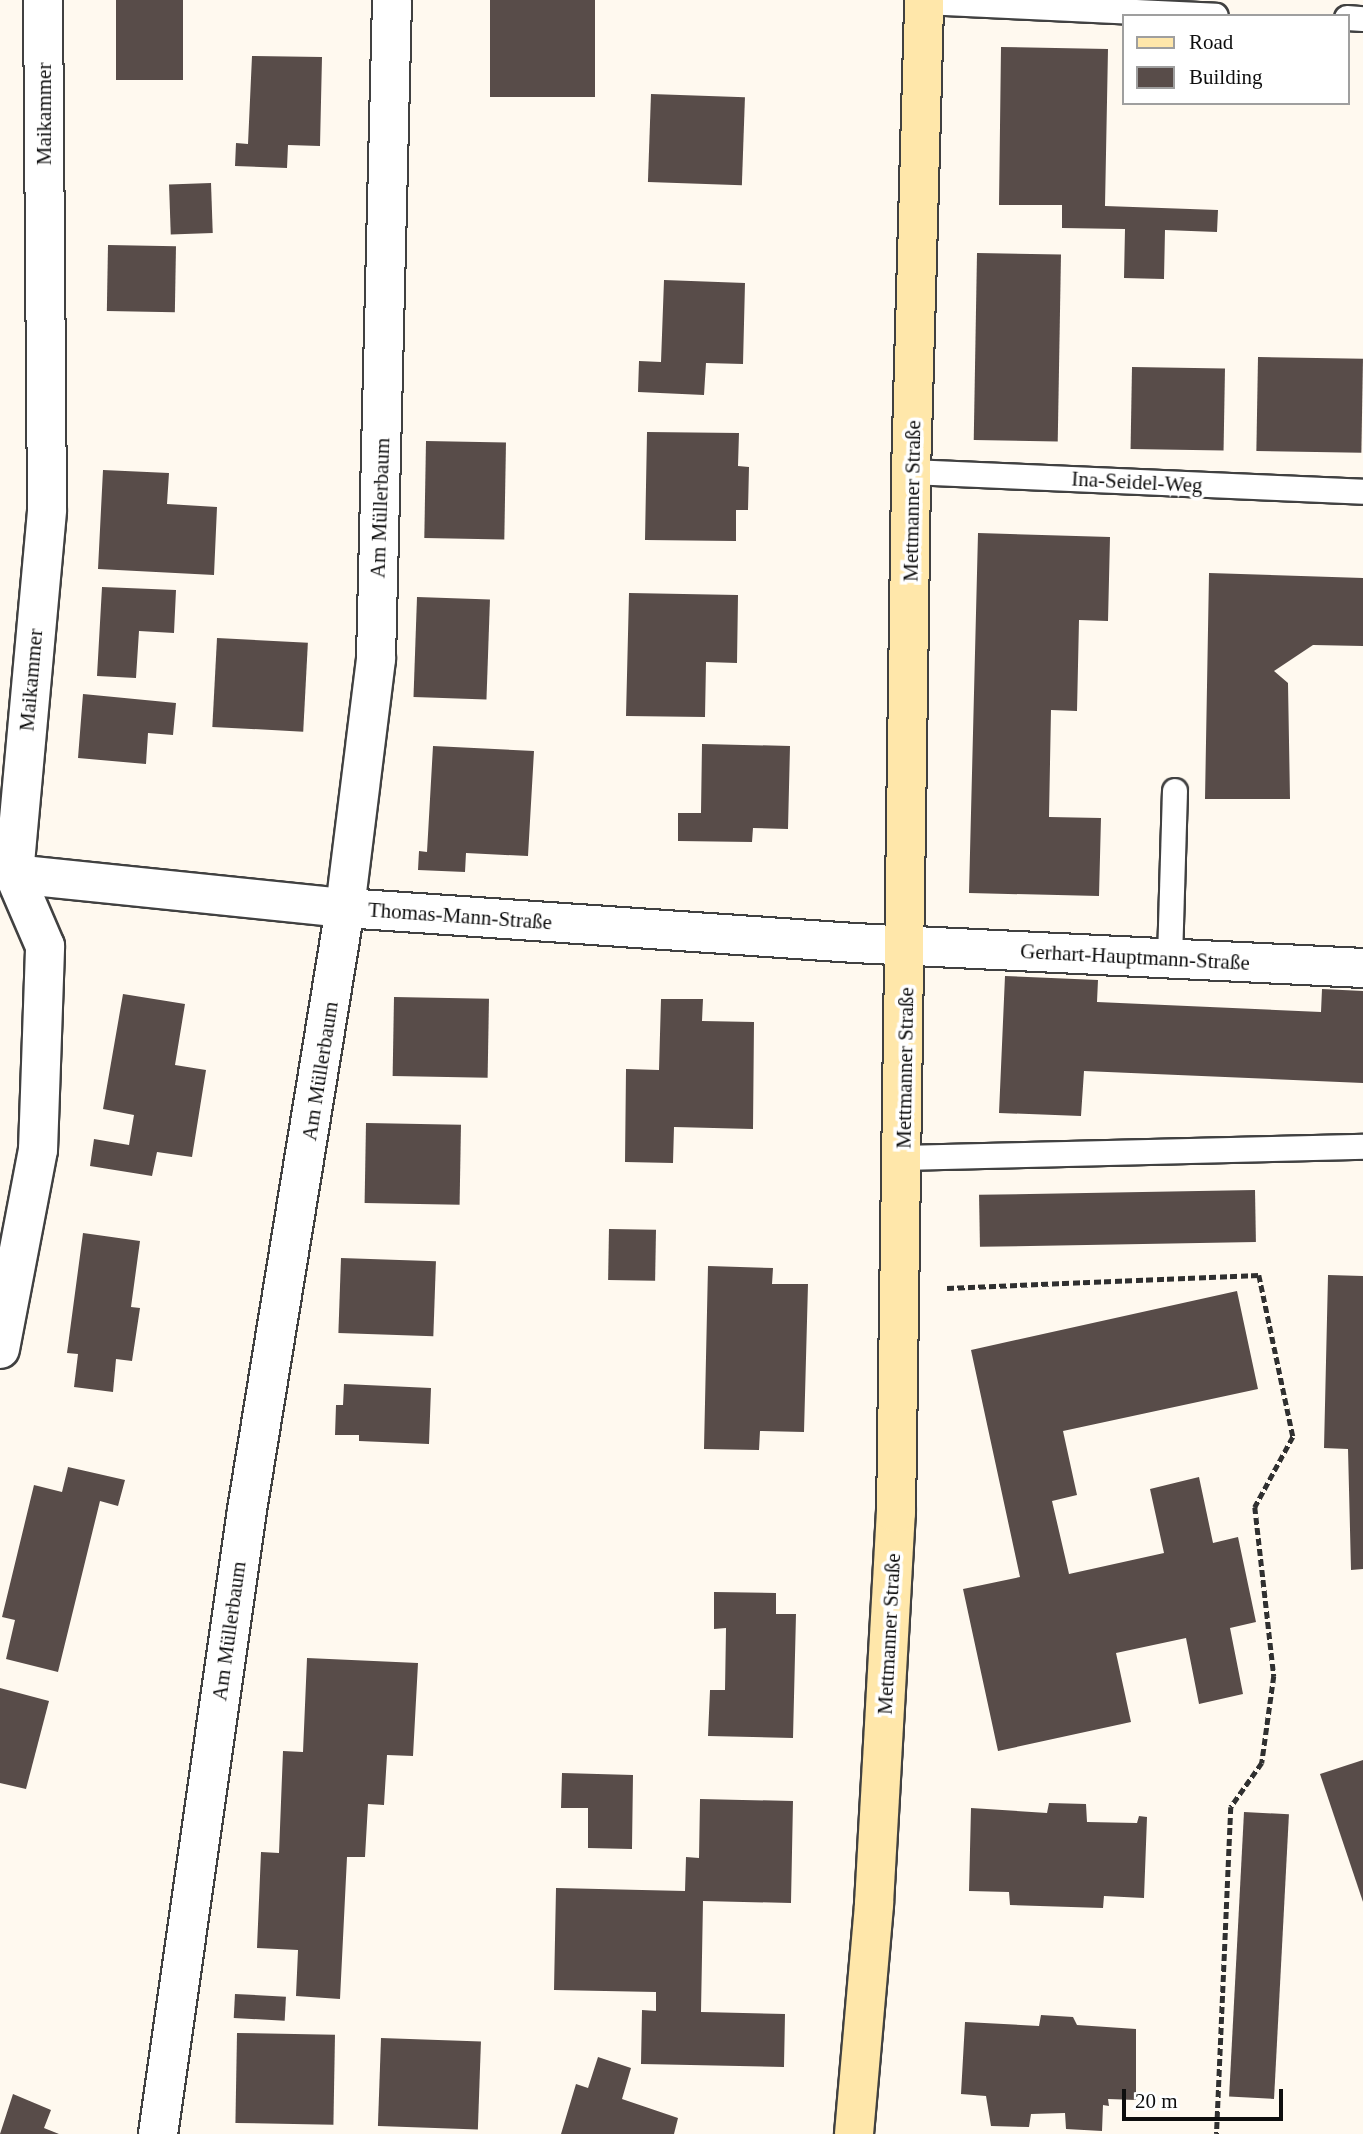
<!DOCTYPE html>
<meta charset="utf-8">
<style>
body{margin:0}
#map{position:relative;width:1363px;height:2134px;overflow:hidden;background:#fff9ef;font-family:"Times New Roman",serif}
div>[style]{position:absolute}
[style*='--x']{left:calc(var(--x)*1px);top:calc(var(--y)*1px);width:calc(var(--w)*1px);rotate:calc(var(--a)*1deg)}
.building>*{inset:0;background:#584c49;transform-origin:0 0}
.path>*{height:4.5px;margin-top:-2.25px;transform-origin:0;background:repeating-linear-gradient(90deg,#303030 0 7px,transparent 0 10.5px)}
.roads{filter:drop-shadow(2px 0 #414141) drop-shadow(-2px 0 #414141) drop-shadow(0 2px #414141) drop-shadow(0 -2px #414141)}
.lane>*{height:24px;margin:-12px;padding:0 12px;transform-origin:12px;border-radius:12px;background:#fff}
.street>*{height:38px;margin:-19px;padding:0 19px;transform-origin:19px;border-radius:19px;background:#fff}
.secondary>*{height:38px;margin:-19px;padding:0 19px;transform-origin:19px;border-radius:19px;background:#ffe7aa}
span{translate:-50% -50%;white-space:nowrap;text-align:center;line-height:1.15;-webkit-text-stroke:7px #fff;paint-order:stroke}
.street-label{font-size:21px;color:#0e0e0e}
.legend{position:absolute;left:1122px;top:14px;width:228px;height:91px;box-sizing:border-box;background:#fff;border:2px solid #9f9f9f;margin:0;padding:9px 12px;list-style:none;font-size:21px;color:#0e0e0e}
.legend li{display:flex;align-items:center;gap:14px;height:35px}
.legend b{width:35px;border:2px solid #9f9f9f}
.scale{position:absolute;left:1122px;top:2089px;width:161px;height:32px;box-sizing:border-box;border:4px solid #0e0e0e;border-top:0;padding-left:9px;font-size:21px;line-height:24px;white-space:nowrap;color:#0e0e0e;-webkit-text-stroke:5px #fff;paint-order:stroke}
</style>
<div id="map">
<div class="building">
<div style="left:116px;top:0;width:67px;height:80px"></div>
<div style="left:490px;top:0;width:105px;height:97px"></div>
<div style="clip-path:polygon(1001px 47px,1108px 49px,1105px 206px,1218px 210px,1217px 232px,1165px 230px,1164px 279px,1124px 278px,1125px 229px,1062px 228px,1062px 205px,999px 205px)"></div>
<div style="clip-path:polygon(252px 56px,322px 57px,320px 146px,288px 145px,287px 168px,235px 166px,236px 143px,248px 144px)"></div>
<div style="left:651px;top:94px;width:94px;height:88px;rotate:2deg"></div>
<div style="left:211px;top:183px;width:50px;height:42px;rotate:88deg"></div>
<div style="left:108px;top:245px;width:68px;height:66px;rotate:1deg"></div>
<div style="left:977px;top:253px;width:84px;height:187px;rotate:1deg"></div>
<div style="clip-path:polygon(664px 280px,745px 283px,743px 364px,706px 363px,704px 395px,638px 392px,639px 361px,661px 362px)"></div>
<div style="left:1258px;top:357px;width:105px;height:94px;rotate:1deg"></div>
<div style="left:1132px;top:367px;width:93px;height:82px;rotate:1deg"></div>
<div style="clip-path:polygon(647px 432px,739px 433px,738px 466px,749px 467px,748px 510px,736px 510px,736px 541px,645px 540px)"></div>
<div style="left:426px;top:441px;width:80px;height:97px;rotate:1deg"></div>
<div style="clip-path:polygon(103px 470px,169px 473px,167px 504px,217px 507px,214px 575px,98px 569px)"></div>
<div style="clip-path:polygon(978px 533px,1110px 537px,1108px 621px,1079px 620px,1077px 711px,1051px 710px,1049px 817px,1101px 818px,1099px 896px,969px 893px)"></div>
<div style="clip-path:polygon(1209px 573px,1363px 578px,1363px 646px,1313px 645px,1274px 671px,1288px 683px,1290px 799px,1205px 799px)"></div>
<div style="clip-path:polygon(102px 587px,176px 590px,174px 633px,139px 631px,136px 678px,97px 676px)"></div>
<div style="clip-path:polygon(629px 593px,738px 595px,737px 663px,706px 662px,705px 717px,626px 716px)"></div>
<div style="left:417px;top:597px;width:73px;height:100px;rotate:2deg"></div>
<div style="left:217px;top:638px;width:91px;height:89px;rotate:3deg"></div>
<div style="clip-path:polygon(83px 694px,176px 703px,173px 735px,148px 733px,146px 764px,78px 758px)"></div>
<div style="clip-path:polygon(702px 744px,790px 746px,788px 829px,753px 828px,752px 842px,678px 841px,678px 813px,701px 813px)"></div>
<div style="clip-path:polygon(433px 746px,534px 751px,528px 856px,466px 853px,465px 872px,418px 870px,419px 851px,427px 852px)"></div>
<div style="clip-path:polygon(1005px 976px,1098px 980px,1097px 1002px,1321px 1012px,1322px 989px,1363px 991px,1363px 1083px,1084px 1071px,1081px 1116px,999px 1113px)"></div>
<div style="clip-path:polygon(123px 994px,185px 1004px,175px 1065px,206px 1070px,192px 1157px,157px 1152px,152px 1176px,90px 1166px,94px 1139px,129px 1145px,134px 1115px,103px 1109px)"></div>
<div style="left:394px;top:997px;width:95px;height:79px;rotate:1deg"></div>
<div style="clip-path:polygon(661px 999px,703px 999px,702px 1021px,754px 1022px,753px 1129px,674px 1127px,673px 1163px,625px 1162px,626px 1069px,659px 1070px)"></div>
<div style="left:366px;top:1123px;width:95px;height:80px;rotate:1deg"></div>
<div style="left:1255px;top:1190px;width:52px;height:276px;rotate:89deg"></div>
<div style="left:609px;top:1229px;width:47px;height:51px;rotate:1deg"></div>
<div style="clip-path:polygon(83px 1233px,140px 1241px,131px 1307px,140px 1308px,132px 1361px,116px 1359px,113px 1392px,74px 1387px,78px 1354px,67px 1353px)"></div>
<div style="left:341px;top:1258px;width:95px;height:75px;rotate:2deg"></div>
<div style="clip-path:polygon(708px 1266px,773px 1268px,772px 1284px,808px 1284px,804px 1432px,760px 1431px,759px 1450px,704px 1449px)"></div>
<div style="clip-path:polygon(1328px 1275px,1363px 1276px,1363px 1569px,1351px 1570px,1348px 1449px,1324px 1448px)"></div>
<div style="clip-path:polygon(1237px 1291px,1258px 1389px,1063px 1431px,1077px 1495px,1052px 1501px,1069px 1574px,1164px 1553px,1150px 1489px,1199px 1477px,1213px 1543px,1238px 1537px,1256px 1622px,1230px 1628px,1243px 1694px,1199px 1704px,1186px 1638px,1116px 1653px,1131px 1722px,998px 1751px,963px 1589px,1020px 1577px,971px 1350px)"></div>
<div style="clip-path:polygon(344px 1384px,431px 1388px,429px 1444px,359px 1441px,359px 1435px,335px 1435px,336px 1405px,343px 1405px)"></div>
<div style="clip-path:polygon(68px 1467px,125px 1480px,118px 1506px,100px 1501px,58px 1672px,6px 1659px,15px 1620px,2px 1617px,34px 1485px,62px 1492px)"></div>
<div style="clip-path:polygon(714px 1592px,776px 1593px,776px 1614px,796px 1614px,793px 1738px,708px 1736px,710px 1690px,725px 1690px,726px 1628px,714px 1629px)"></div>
<div style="clip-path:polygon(307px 1658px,418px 1663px,413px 1756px,387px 1755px,384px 1805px,368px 1804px,365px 1857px,347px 1857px,340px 1999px,296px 1996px,298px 1950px,257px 1948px,261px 1852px,279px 1853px,283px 1751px,303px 1752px)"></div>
<div style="clip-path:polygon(0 1688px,49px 1701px,26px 1789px,0 1783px)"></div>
<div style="clip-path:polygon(1363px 1760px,1363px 1902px,1320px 1774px)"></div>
<div style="clip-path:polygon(562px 1773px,633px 1775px,632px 1849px,588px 1848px,588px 1808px,561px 1808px)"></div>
<div style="clip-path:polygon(700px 1799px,793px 1801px,791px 1903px,703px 1901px,701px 2012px,785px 2014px,784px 2067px,641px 2064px,642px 2010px,656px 2011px,656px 1992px,554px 1990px,556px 1888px,685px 1891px,686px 1857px,699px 1858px)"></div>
<div style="clip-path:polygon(1049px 1803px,1086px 1804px,1087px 1822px,1137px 1823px,1139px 1816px,1147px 1817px,1144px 1898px,1104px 1896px,1103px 1908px,1010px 1905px,1009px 1892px,969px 1891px,971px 1808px,1047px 1813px)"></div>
<div style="left:1244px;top:1812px;width:45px;height:285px;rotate:3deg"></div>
<div style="left:235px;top:1994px;width:51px;height:24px;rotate:3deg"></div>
<div style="clip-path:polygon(1041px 2015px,1073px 2017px,1077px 2025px,1136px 2029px,1136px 2100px,1108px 2099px,1109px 2106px,1103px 2105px,1102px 2131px,1066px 2129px,1065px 2113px,1031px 2114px,1029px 2127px,991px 2126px,986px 2096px,961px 2094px,965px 2022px,1039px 2026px)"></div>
<div style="left:237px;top:2033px;width:98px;height:90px;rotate:1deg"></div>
<div style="left:381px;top:2038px;width:100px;height:88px;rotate:2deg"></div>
<div style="clip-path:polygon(598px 2057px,631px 2068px,622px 2099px,678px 2118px,674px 2134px,561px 2134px,576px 2084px,588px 2088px)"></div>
<div style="clip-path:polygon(13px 2094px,51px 2110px,44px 2128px,59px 2134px,0 2134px)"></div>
</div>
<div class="path">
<div style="--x:947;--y:1288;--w:312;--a:-2.4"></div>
<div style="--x:1259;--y:1275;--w:166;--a:78.1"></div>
<div style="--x:1293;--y:1437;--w:80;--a:118.5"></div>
<div style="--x:1255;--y:1507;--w:170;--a:83.6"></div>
<div style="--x:1274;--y:1676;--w:88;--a:97.9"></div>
<div style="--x:1262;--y:1763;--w:54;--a:125.2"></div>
<div style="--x:1231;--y:1807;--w:327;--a:92.5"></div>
</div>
<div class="roads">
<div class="lane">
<div style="--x:924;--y:2;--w:292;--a:2.7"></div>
<div style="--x:1347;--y:18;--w:16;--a:4"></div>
<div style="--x:911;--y:472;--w:452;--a:2.5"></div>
<div style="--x:1170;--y:959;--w:168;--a:-88.3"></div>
<div style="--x:904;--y:1158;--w:459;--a:-1.4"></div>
</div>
<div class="street">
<div style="--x:14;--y:874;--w:333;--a:5.9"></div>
<div style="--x:345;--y:908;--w:510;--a:3.93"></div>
<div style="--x:854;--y:943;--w:510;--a:2.81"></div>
<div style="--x:0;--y:1349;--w:203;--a:-79.2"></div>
<div style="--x:38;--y:1150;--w:204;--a:-88"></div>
<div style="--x:45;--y:946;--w:78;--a:-113.3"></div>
<div style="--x:14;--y:874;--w:366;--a:-84.8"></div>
<div style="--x:47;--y:509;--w:509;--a:-90.45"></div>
<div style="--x:158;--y:2134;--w:630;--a:-81.88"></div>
<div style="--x:247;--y:1510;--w:610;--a:-80.75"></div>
<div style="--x:345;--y:908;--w:251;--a:-82.9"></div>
<div style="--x:376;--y:659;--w:659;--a:-88.61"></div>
</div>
<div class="secondary">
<div style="--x:854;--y:2134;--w:231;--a:-85"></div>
<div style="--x:874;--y:1904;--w:392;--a:-86.8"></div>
<div style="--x:896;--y:1513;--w:1041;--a:-89.17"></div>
<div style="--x:911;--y:472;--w:472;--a:-88.4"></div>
</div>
</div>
<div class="street-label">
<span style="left:44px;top:114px;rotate:-90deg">Maikammer</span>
<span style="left:1137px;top:482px;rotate:3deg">Ina-Seidel-Weg</span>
<span style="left:912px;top:501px;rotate:-89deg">Mettmanner Straße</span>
<span style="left:380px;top:508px;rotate:-88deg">Am Müllerbaum</span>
<span style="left:31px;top:680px;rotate:-85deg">Maikammer</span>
<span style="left:460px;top:916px;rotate:4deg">Thomas-Mann-Straße</span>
<span style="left:1135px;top:957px;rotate:3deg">Gerhart-Hauptmann-Straße</span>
<span style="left:905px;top:1068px;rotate:-89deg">Mettmanner Straße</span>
<span style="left:320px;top:1071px;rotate:-81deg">Am Müllerbaum</span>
<span style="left:229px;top:1631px;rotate:-82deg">Am Müllerbaum</span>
<span style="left:889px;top:1634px;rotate:-87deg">Mettmanner Straße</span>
</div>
<ul class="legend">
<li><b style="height:9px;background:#ffe7aa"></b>Road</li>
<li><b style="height:19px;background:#584c49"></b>Building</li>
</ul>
<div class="scale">20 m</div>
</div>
